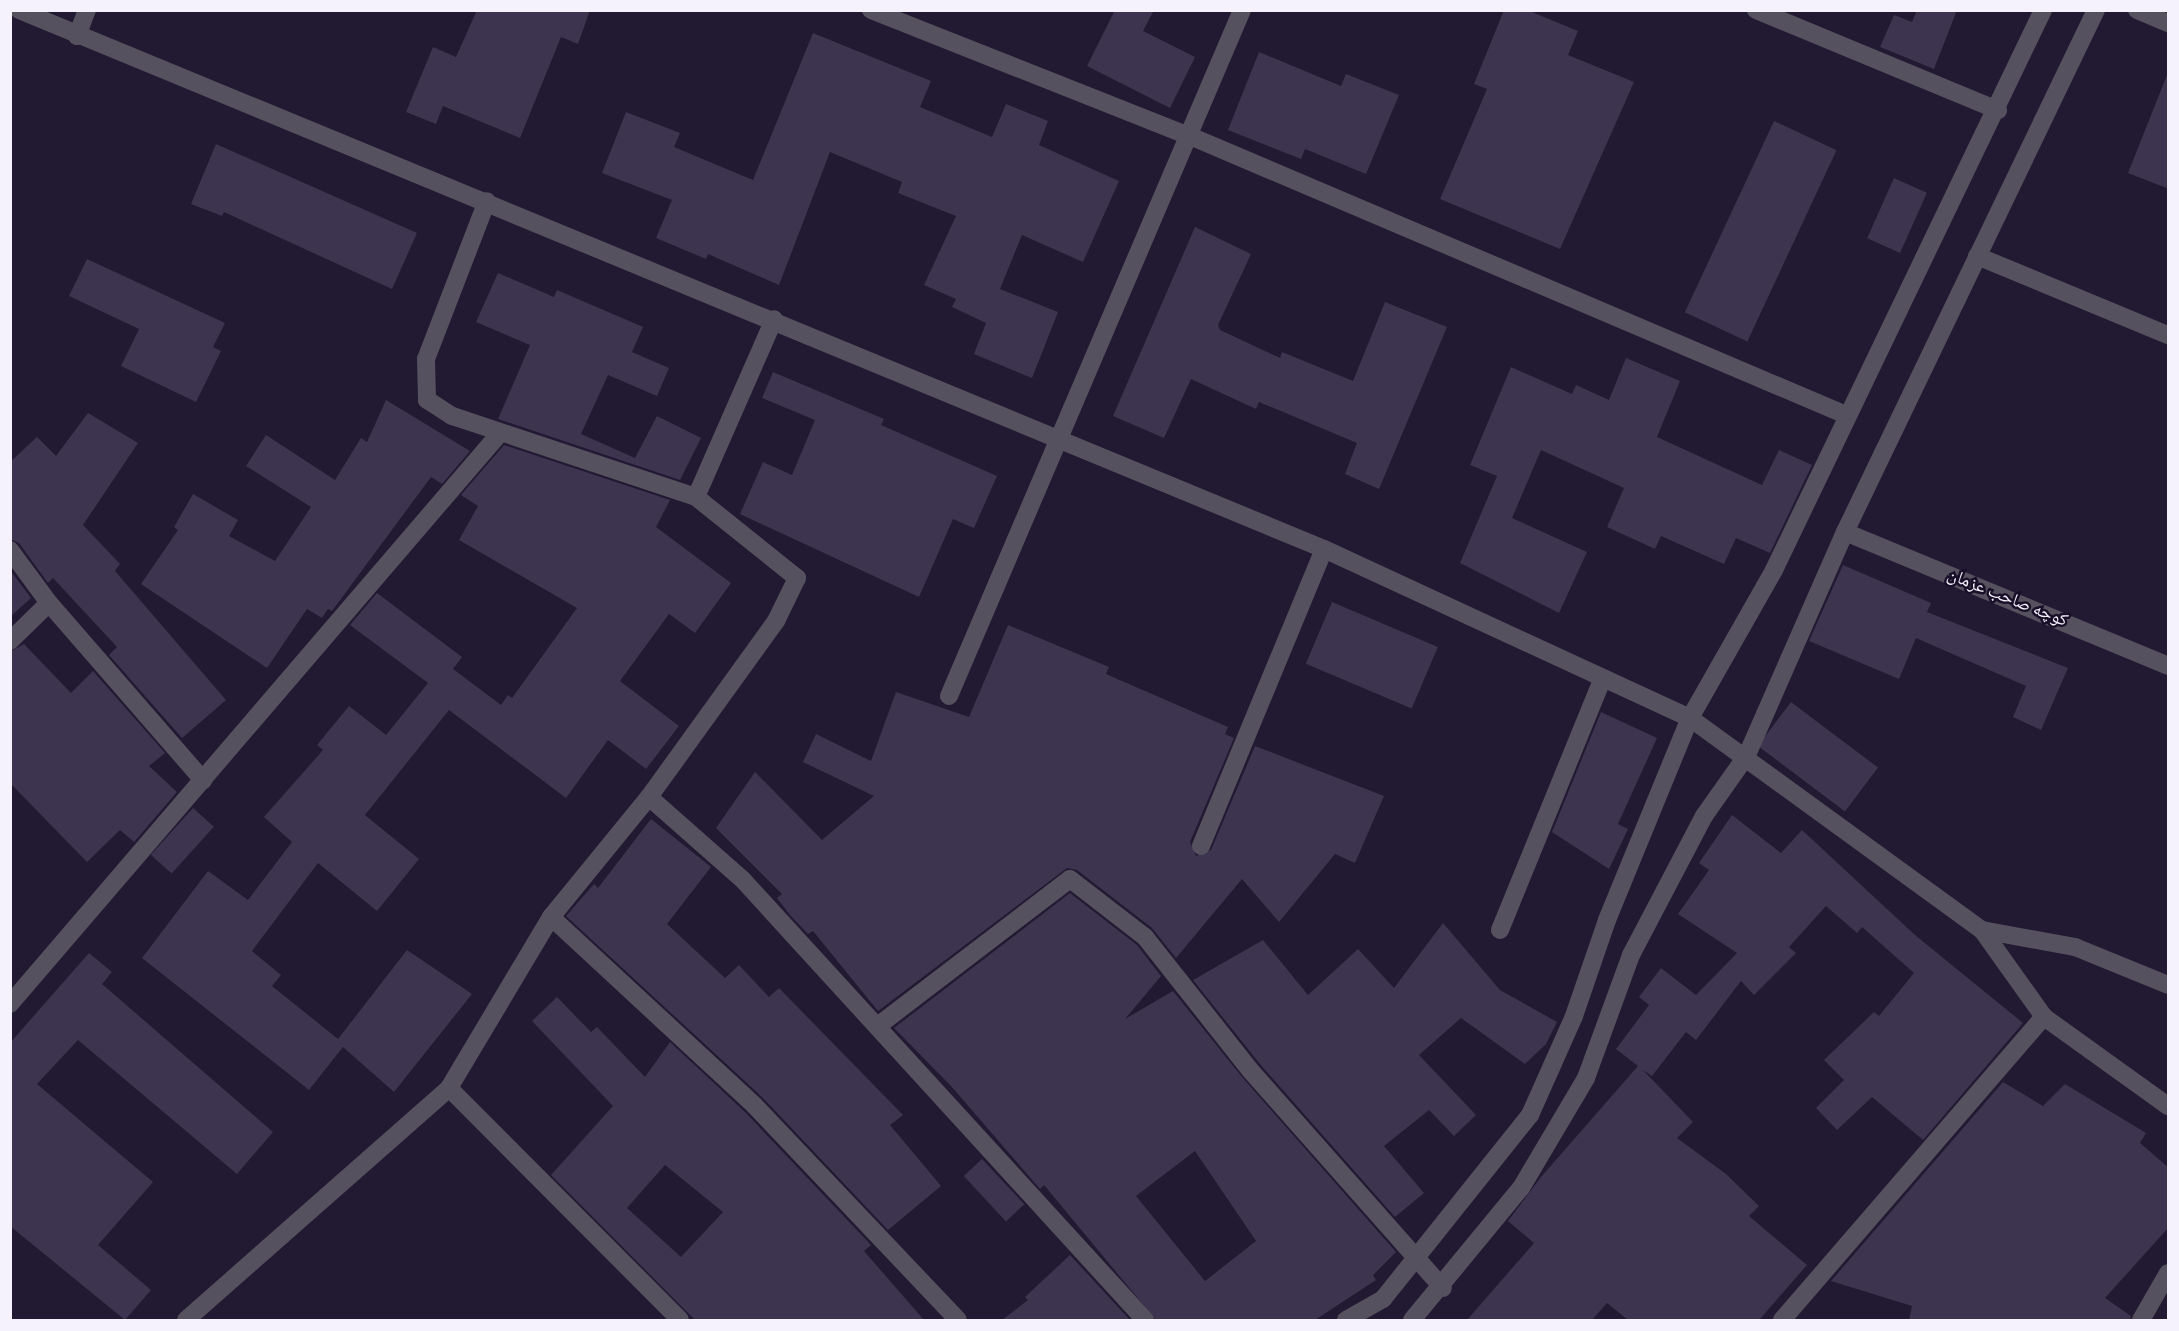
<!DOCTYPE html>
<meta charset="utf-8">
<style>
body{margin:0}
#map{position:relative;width:2179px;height:1331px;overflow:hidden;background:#221932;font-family:Georgia,"Noto Naskh Arabic",serif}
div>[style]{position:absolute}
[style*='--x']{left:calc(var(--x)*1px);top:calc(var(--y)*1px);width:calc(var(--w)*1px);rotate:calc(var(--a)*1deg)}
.building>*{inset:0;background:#3d3450;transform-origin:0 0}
.minor>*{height:18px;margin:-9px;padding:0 9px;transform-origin:9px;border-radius:9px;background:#55515e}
span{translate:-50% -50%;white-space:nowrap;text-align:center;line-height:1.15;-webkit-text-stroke:5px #181028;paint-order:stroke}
.street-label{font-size:18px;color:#f5f2fd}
.frame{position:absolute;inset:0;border:12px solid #f5f2fd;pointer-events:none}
</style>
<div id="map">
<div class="building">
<div style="clip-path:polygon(477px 10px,590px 10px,578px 44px,561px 37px,520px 138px,443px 106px,436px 124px,406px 112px,433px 47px,456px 57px)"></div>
<div style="clip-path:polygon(1115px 10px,1154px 10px,1143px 31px,1195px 57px,1170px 108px,1087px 66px)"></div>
<div style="clip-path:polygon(1504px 10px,1527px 10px,1578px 31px,1568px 55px,1634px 82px,1560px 249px,1440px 199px,1487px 89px,1474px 84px)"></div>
<div style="clip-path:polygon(1917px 10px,1957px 10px,1934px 69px,1880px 47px,1894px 15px,1912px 22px)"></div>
<div style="clip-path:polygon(813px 33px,931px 81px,920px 107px,992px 137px,1006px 104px,1048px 121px,1039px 145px,1119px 181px,1083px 262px,1022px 235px,1000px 289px,1058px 312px,1032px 378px,974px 354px,986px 323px,952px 307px,956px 299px,924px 285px,956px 216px,898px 193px,902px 182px,830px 152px,779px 285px,708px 254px,706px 259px,656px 238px,672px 200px,602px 173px,626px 112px,680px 133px,674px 147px,753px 180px)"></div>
<div style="clip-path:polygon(1259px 52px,1341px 86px,1346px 74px,1399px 95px,1366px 174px,1305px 149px,1301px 159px,1228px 130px)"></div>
<div style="clip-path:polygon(2167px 75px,2169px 75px,2169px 189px,2128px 173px)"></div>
<div style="left:1774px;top:121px;width:69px;height:211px;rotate:25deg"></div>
<div style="clip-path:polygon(216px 144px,417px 233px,392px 289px,224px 212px,222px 216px,191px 204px)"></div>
<div style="left:1894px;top:178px;width:36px;height:66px;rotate:24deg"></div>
<div style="clip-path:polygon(1195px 227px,1251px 254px,1218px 325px,1220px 330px,1280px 358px,1282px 352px,1353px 381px,1385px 302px,1447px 327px,1379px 489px,1345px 474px,1357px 443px,1259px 402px,1256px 409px,1191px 379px,1164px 438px,1113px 416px)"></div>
<div style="clip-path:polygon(87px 259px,225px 323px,213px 347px,221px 351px,196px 402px,121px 366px,139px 329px,69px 296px)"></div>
<div style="clip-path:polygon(498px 273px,554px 297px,557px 290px,643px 327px,632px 352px,669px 368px,657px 396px,608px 375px,581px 434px,635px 458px,657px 416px,701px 438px,680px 480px,498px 419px,530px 345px,476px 322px)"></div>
<div style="clip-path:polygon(1626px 358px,1680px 381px,1657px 437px,1762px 485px,1779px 450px,1812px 465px,1770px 553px,1736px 538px,1724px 564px,1661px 536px,1655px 549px,1607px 527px,1624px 488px,1541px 450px,1512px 518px,1587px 552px,1559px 613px,1460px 563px,1497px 476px,1470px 465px,1511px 367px,1572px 394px,1576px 385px,1609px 400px)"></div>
<div style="clip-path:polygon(773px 372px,884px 419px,881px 425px,997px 476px,974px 528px,953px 519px,919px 597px,740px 514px,763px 462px,792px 475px,815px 420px,762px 398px)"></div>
<div style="clip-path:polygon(386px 400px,470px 451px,442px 484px,431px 477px,332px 611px,328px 609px,322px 618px,307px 609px,267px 668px,141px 584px,178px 530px,174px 527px,193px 494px,238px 520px,229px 536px,275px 561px,311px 507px,246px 466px,266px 435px,335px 480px,361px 438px,367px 442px)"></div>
<div style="clip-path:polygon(88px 413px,138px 443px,83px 525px,120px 564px,115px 571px,226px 700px,182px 738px,109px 655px,117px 647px,53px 578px,48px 583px,19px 543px,10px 539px,10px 462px,37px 437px,56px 456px)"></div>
<div style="clip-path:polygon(504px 445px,670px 500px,656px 527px,731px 583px,695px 633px,669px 614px,620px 681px,679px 726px,646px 769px,608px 740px,566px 798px,449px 710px,365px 815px,419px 859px,377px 911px,318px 863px,252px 951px,281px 975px,272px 986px,338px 1039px,407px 950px,472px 994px,394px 1092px,343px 1047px,309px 1090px,142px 958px,208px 871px,248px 900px,292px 842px,264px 817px,323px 750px,317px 745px,349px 706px,386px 735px,428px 683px,350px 625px,377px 593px,462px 657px,453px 669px,501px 705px,508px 695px,512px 698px,577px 608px,459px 540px,478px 506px,461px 495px)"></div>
<div style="clip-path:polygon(1843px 565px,1931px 603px,1927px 612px,2068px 668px,2041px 730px,2013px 717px,2026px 686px,1916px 638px,1899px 679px,1809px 641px)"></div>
<div style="clip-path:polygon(10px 570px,31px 598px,10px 617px)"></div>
<div style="left:1332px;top:602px;width:115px;height:67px;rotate:23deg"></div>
<div style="clip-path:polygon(1008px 625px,1109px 667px,1106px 674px,1228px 727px,1225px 734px,1234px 738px,1190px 842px,1196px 856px,1211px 850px,1255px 746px,1384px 796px,1355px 863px,1335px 854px,1279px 922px,1242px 879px,1176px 958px,1152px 928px,1077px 870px,1067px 868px,878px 1011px,813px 931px,808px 934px,790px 915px,777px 898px,782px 894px,716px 828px,755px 772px,822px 840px,874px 796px,803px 762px,816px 734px,871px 761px,896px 692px,969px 717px)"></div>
<div style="clip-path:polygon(24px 644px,71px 693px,93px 671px,165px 753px,149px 766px,177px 792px,134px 842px,120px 830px,87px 862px,10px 783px,10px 652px)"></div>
<div style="left:1791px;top:702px;width:109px;height:55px;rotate:37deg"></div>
<div style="clip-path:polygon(1601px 712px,1657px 738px,1618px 824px,1628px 829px,1609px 869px,1552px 832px)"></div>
<div style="left:193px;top:808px;width:28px;height:63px;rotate:42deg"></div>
<div style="clip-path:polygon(1732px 815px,1781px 853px,1802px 830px,1915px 935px,2023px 1023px,1923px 1140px,1872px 1097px,1837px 1130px,1816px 1108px,1844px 1080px,1824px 1060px,1874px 1012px,1879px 1016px,1914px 973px,1862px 927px,1857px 933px,1826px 906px,1789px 947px,1796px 953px,1754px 995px,1741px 981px,1696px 1040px,1686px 1032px,1652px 1076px,1643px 1070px,1693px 1122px,1677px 1138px,1726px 1174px,1759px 1206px,1749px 1216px,1807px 1265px,1759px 1320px,1628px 1320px,1607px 1303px,1592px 1320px,1467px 1320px,1534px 1243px,1508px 1221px,1541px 1177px,1638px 1066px,1616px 1049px,1649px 1005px,1639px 997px,1661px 968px,1696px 995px,1737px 953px,1678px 914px,1709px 870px,1699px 863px)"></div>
<div style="clip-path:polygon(651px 819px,711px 867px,667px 924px,725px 978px,739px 965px,769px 997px,779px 988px,903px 1115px,890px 1125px,941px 1186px,888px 1230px,762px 1097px,566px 916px,594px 884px,598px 888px)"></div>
<div style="clip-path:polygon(evenodd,1070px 893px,1137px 945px,1161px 976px,1125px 1019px,1173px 991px,1242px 1077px,1396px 1252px,1373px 1275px,1376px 1280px,1315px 1320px,1156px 1320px,1044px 1185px,1040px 1189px,951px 1086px,894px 1028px,1070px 893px,1195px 1151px,1256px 1241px,1205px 1281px,1136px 1196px,1195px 1151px)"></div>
<div style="clip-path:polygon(1443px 923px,1500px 990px,1557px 1022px,1546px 1044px,1525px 1064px,1461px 1018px,1419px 1055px,1476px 1115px,1454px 1136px,1429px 1110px,1384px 1146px,1424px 1193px,1395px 1217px,1259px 1063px,1193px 980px,1263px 940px,1308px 995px,1358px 949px,1394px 988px)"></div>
<div style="clip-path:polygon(89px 953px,112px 972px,102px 984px,273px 1132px,237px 1174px,78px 1040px,37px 1084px,153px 1182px,98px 1245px,151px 1290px,125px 1320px,10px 1226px,10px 1043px)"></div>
<div style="clip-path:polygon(evenodd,557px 997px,591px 1032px,597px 1027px,645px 1077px,670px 1042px,746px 1113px,871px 1245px,864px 1251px,924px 1320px,695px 1320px,551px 1175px,613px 1106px,532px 1021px,557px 997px,665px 1165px,723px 1212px,681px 1257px,627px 1208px,665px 1165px)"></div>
<div style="clip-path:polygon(2003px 1082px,2043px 1106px,2065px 1084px,2146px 1133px,2140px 1143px,2169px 1168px,2169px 1227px,2105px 1298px,2131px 1316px,2130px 1320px,1909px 1320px,1912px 1306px,1831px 1281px)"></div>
<div style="left:982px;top:1159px;width:62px;height:25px;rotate:47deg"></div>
<div style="clip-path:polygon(1070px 1255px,1130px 1320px,1002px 1320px,1028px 1300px,1025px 1297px)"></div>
</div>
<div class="minor">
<div style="--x:19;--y:10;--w:1412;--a:22.44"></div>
<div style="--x:1324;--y:549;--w:403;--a:24.8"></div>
<div style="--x:1690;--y:718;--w:361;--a:36"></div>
<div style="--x:1982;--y:930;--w:95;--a:10.4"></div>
<div style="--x:2075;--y:947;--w:100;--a:22.2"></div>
<div style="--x:871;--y:10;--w:343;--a:21.6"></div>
<div style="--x:1190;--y:136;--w:713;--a:23.04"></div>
<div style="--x:1756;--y:10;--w:262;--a:22.5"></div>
<div style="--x:2137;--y:10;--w:34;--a:23"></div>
<div style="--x:77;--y:36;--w:28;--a:-69"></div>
<div style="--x:1977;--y:256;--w:207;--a:22.5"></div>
<div style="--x:696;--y:497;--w:194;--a:-66.3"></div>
<div style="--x:1845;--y:532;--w:350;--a:22.5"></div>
<div style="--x:10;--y:550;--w:66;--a:53.7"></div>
<div style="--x:49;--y:603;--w:235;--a:49"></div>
<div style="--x:10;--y:641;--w:54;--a:-44.3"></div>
<div style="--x:949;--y:696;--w:746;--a:-66.87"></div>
<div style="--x:649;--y:797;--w:125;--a:41.4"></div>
<div style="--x:743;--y:880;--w:596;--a:47.58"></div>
<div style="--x:1201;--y:846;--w:321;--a:-67.5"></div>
<div style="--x:551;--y:917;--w:277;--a:42.8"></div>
<div style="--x:754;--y:1105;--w:296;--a:46.5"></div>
<div style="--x:1500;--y:930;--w:272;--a:-67.8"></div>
<div style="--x:1982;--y:930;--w:107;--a:54.5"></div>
<div style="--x:2044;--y:1017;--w:153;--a:35.7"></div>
<div style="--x:10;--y:1004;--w:752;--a:-49.37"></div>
<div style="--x:879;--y:1025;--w:240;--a:-37.4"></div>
<div style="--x:1070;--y:879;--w:95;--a:37.7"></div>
<div style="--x:1145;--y:937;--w:169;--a:51.7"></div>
<div style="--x:1250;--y:1070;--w:291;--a:48.5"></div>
<div style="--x:449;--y:1088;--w:327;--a:45.1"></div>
<div style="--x:186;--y:1320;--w:351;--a:-41.4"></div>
<div style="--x:449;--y:1088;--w:199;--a:-59.2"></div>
<div style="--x:551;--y:917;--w:155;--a:-50.8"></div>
<div style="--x:649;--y:797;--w:217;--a:-54.2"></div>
<div style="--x:776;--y:621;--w:48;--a:-64"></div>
<div style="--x:797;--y:578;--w:129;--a:-141.3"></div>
<div style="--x:696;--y:497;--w:257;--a:-161.6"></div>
<div style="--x:452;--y:416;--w:30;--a:-147"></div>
<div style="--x:427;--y:400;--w:41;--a:-91.4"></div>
<div style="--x:426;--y:359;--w:169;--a:-68.9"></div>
<div style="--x:1346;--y:1320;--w:43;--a:-29.6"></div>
<div style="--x:1383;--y:1299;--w:236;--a:-51.4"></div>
<div style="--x:1530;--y:1115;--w:108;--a:-66"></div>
<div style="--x:1574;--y:1016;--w:102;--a:-71"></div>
<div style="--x:1607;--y:920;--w:218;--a:-67.7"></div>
<div style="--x:1690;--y:718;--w:170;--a:-60.4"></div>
<div style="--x:1774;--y:570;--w:621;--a:-64.34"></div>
<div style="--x:1412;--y:1320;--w:171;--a:-50.5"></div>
<div style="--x:1521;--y:1188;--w:128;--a:-59.4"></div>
<div style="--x:1586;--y:1078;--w:131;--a:-69.9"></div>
<div style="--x:1631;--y:955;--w:157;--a:-62.3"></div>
<div style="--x:1704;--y:816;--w:75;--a:-54.8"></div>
<div style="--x:1747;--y:755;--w:244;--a:-66.3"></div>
<div style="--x:1845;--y:532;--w:579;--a:-64.32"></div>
<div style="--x:1782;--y:1320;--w:401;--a:-49.2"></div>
<div style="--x:2141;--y:1320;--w:54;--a:-60.1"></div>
</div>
<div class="street-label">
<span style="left:2007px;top:599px;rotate:22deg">کوچه صاحب عزمان</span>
</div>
<div class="frame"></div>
</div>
